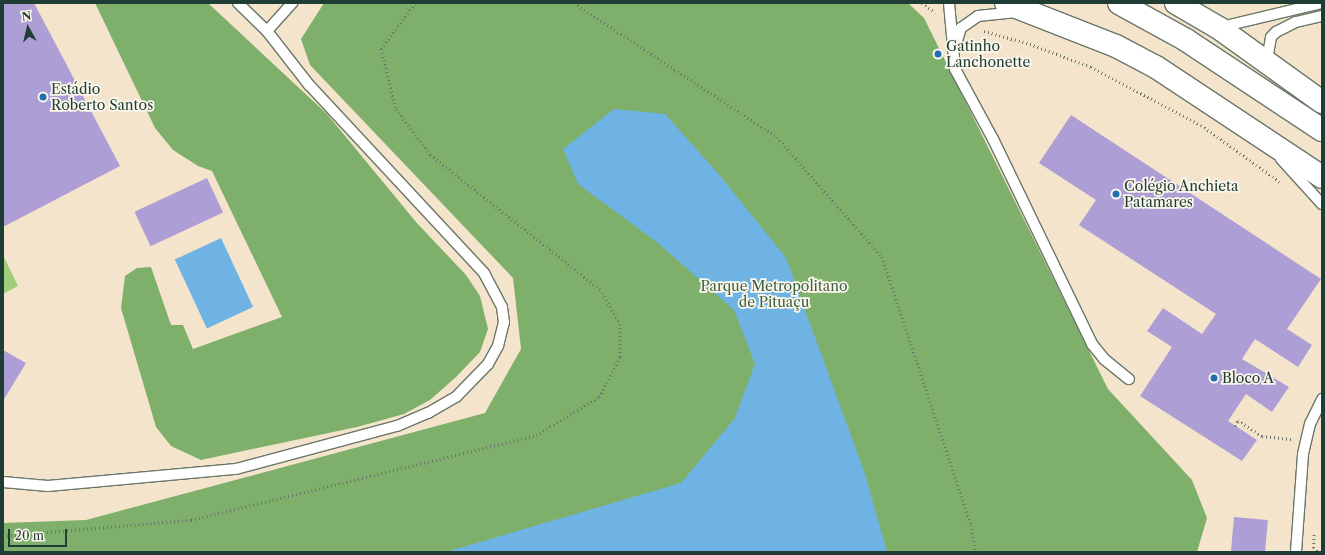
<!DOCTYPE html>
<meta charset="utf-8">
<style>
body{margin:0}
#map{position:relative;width:1325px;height:555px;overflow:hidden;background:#f5e4cc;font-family:"Libre Caslon Text",serif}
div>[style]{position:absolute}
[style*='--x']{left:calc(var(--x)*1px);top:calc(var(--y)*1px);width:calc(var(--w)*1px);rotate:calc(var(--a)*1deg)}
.green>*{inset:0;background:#9ecd7b}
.forest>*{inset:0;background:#7eb06b}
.water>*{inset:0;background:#6eb3e4;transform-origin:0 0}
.building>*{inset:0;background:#ad9ed5;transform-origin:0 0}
.path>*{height:2.5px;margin-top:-1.25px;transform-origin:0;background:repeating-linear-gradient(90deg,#6a7769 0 1px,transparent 0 4px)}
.roads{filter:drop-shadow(1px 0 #6a7769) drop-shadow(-1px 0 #6a7769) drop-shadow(0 1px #6a7769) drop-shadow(0 -1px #6a7769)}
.lane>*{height:10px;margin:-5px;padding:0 5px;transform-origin:5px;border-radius:5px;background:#fff}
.primary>*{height:22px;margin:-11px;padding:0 11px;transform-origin:11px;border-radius:11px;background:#fff}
.dots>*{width:11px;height:11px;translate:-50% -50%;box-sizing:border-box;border:2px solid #fbf7ec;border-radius:50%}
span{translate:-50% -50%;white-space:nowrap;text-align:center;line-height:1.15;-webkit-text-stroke:3.5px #fbf7ec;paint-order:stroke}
.poi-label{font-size:14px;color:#1f3d34}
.left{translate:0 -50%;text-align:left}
.park-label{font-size:14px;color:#3f6146}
.frame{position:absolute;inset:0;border:4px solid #1f3d34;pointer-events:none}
.north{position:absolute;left:8px;top:8px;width:40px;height:40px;-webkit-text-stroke:3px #fbf7ec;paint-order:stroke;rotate:352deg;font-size:11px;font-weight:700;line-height:16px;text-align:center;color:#1f3d34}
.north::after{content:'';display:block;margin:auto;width:14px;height:18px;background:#1f3d34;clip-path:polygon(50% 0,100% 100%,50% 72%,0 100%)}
.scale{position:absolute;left:8px;top:529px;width:59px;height:18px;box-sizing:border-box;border:2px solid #1f3d34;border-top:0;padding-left:5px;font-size:12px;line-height:14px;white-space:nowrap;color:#1f3d34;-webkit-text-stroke:3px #fbf7ec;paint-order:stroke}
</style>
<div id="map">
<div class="green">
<div style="clip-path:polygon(3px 255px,18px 286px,3px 294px)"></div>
</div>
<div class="forest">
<div style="clip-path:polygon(95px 3px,208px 3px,327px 114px,416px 222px,466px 275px,480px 296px,488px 329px,480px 352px,456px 377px,430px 400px,404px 414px,357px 427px,201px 460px,171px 446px,156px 427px,121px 308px,125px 276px,137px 268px,151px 267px,171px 325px,183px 325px,193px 349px,282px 317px,212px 171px,198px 166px,173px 150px,155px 128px)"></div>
<div style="clip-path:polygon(324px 3px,908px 3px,924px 18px,1108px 389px,1192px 480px,1207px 518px,1197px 552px,3px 552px,3px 523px,86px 520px,485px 413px,521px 349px,513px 278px,310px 65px,301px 39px)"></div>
</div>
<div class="water">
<div style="clip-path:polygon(614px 109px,665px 114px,721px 177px,786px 258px,865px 474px,887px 552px,446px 552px,681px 483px,735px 418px,755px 364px,734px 310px,658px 243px,578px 184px,563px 149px)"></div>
<div style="left:221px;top:238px;width:76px;height:51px;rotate:65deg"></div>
</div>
<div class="building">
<div style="clip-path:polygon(3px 3px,34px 3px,120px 166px,3px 227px)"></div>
<div style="clip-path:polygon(1071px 115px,1321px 279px,1287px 329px,1312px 345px,1298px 367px,1255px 339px,1242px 359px,1289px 387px,1272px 412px,1246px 394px,1228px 421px,1257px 440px,1242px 461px,1140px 396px,1172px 347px,1147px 331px,1163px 308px,1202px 334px,1216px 314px,1079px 225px,1096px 200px,1039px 163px)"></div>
<div style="left:207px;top:178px;width:38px;height:80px;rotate:65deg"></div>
<div style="clip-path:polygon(3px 350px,26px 363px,3px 401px)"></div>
<div style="left:1234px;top:517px;width:34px;height:35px;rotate:5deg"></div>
</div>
<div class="path">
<div style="--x:574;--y:3;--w:243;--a:33.4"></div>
<div style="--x:777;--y:137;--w:159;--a:48.8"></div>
<div style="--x:882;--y:257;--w:282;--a:71.6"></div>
<div style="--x:971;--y:525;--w:27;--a:80"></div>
<div style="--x:922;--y:3;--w:16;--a:35"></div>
<div style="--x:984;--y:31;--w:48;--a:15.8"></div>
<div style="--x:1030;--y:44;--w:65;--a:20.7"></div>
<div style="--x:1091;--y:67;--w:124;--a:27.8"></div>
<div style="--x:1201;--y:125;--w:97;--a:35.8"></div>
<div style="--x:1235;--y:426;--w:7;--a:-63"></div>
<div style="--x:1238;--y:420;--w:29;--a:34"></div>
<div style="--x:1262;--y:436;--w:30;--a:6"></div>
<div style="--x:3;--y:536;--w:189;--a:-4.9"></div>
<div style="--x:191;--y:520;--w:355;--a:-13.8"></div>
<div style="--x:536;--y:435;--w:74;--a:-31.1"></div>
<div style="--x:599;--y:397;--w:45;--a:-62.3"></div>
<div style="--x:620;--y:357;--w:32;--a:-90"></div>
<div style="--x:620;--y:325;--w:40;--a:-119.7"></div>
<div style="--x:600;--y:290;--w:217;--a:-141.5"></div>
<div style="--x:430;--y:155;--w:59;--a:-126.7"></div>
<div style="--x:395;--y:108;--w:61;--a:-103.3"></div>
<div style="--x:381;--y:49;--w:57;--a:-53.5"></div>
<div style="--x:1314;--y:547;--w:6;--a:51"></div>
<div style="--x:1313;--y:552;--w:19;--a:-87"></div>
</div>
<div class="roads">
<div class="lane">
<div style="--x:238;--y:3;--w:40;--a:44"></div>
<div style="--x:267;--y:31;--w:38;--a:-48"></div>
<div style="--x:949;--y:3;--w:66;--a:84.8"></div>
<div style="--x:955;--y:69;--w:80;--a:61.5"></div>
<div style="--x:993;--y:139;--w:228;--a:64.2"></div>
<div style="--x:1092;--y:344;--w:19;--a:51"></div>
<div style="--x:1104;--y:359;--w:32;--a:39"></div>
<div style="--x:1221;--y:27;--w:104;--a:-13.4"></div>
<div style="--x:956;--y:44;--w:17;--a:-73"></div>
<div style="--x:961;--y:28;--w:21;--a:-35"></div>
<div style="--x:978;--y:16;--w:36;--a:-6"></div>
<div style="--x:1267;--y:60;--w:23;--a:-80"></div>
<div style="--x:1271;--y:37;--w:7;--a:-45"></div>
<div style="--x:1276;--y:32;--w:22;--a:-27"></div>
<div style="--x:1296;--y:22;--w:27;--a:-13"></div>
<div style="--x:1281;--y:159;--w:61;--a:47.7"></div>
<div style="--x:3;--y:482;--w:45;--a:5.1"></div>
<div style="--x:48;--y:486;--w:189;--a:-5.2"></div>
<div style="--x:236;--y:469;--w:167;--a:-15"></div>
<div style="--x:397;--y:426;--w:34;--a:-23"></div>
<div style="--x:428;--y:413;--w:32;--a:-30"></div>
<div style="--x:456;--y:397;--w:46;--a:-45.9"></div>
<div style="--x:488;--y:364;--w:21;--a:-61"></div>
<div style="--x:498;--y:346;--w:25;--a:-76"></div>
<div style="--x:504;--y:322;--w:15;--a:-98"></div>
<div style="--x:502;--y:307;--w:38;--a:-118"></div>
<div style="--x:484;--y:273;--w:257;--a:-132.9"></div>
<div style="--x:309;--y:85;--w:68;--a:-127.9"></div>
<div style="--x:1296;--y:552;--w:98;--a:-85.9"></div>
<div style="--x:1303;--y:454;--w:31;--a:-77"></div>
<div style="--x:1310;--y:424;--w:28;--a:-64"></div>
</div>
<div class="primary">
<div style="--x:1006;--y:3;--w:118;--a:21.4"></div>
<div style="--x:1116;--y:46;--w:45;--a:27.7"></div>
<div style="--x:1156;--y:67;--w:199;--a:33.5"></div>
<div style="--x:1119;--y:3;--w:77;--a:28.9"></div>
<div style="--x:1186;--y:40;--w:163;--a:33.5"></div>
<div style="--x:1176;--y:3;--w:50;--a:30.2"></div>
<div style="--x:1219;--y:28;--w:127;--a:35.7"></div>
</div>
</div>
<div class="dots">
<div style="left:938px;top:54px;background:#1f6fb2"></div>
<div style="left:43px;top:97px;background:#1f6fb2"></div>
<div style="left:1116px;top:194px;background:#1f6fb2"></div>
<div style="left:1214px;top:378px;background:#1f6fb2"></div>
</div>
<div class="poi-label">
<span class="left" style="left:946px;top:54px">Gatinho<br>Lanchonette</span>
<span class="left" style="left:51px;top:97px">Estádio<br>Roberto Santos</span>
<span class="left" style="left:1124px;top:194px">Colégio Anchieta<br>Patamares</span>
<span class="left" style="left:1222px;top:378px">Bloco A</span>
</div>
<div class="park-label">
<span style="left:774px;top:294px">Parque Metropolitano<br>de Pituaçu</span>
</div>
<div class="frame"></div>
<div class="north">N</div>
<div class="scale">20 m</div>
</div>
